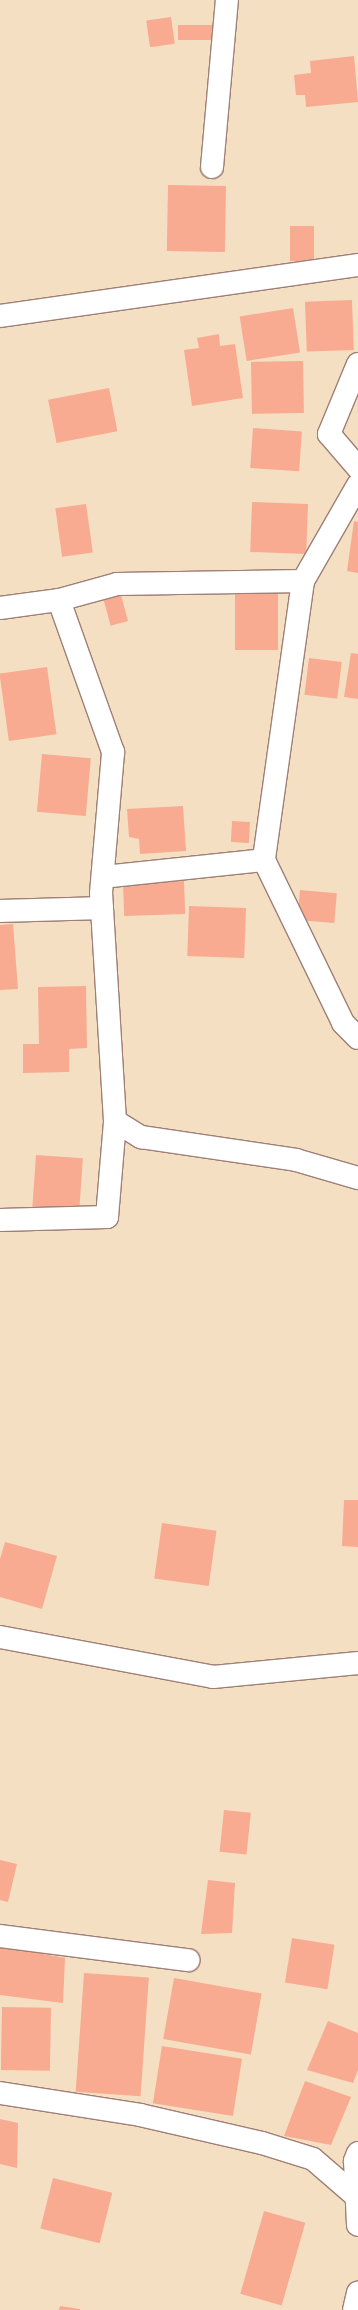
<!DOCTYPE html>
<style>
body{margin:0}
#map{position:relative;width:358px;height:2310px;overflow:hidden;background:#f4dfc2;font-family:Mynerve,sans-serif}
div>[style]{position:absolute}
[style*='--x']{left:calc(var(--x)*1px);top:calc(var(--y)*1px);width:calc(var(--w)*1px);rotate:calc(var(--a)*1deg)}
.building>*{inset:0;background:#f8ab90;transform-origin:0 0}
.roads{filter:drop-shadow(1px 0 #9f7f76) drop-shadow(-1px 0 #9f7f76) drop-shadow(0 1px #9f7f76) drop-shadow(0 -1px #9f7f76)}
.minor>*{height:22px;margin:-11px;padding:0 11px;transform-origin:11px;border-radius:11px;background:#fff}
span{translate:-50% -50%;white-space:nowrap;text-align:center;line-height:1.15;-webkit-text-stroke:3px #fff;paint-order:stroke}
</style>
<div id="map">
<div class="building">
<div style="left:171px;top:17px;width:27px;height:25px;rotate:82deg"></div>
<div style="left:217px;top:25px;width:15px;height:39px;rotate:90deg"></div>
<div style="clip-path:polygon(354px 56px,358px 102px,306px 107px,305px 95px,296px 95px,294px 75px,311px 73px,310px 61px)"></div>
<div style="left:168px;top:185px;width:58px;height:66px;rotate:1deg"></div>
<div style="left:290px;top:226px;width:24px;height:35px"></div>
<div style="left:352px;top:300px;width:50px;height:47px;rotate:88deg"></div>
<div style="left:293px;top:308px;width:45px;height:54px;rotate:81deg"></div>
<div style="clip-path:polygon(219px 334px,220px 346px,235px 344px,243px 398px,192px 406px,184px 350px,199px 348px,197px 338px)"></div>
<div style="left:303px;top:361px;width:52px;height:52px;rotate:89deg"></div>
<div style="left:109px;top:388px;width:44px;height:62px;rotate:79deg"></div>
<div style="left:253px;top:428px;width:49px;height:40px;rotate:4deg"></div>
<div style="left:252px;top:502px;width:56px;height:50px;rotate:2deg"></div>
<div style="left:86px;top:504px;width:49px;height:31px;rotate:82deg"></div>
<div style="clip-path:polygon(354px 521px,358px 522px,358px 573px,347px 571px)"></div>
<div style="left:278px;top:588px;width:62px;height:43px;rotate:90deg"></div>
<div style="left:121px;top:595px;width:27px;height:18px;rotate:75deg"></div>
<div style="clip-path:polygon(351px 653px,358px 654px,358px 699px,344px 697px)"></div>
<div style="left:309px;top:658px;width:33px;height:37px;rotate:7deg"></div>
<div style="left:47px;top:667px;width:68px;height:48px;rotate:82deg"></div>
<div style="left:42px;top:754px;width:49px;height:58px;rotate:5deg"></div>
<div style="clip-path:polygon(183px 806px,186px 851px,140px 854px,139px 839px,129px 837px,127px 809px)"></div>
<div style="left:232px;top:821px;width:18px;height:21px;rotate:3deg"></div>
<div style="left:184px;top:881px;width:33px;height:61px;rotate:88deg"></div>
<div style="left:300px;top:890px;width:37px;height:30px;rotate:5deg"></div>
<div style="left:189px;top:906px;width:57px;height:50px;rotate:2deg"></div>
<div style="clip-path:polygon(13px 924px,18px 989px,0 990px,0 925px)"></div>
<div style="clip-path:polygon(86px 986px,87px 1048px,69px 1049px,69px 1072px,23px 1073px,23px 1044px,39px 1044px,38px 987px)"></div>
<div style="left:36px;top:1155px;width:47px;height:57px;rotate:4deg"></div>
<div style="clip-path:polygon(344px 1500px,358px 1500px,358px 1547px,342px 1546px)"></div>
<div style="left:162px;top:1523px;width:55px;height:56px;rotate:8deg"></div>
<div style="clip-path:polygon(5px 1542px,57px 1556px,42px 1609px,0 1597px,0 1559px)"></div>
<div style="left:224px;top:1810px;width:27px;height:42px;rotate:6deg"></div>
<div style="clip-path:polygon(0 1860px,17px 1864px,8px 1902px,0 1900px)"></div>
<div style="clip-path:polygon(208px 1880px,235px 1883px,232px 1933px,201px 1934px)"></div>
<div style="left:292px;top:1938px;width:43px;height:45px;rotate:9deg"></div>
<div style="clip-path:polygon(0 1946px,65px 1958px,63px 2003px,0 1995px)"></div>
<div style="left:84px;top:1973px;width:65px;height:119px;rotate:4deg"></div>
<div style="left:174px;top:1978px;width:89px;height:62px;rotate:10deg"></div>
<div style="left:2px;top:2007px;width:49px;height:63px;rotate:1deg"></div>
<div style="clip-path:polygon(328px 2021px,358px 2033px,358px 2070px,353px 2083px,307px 2070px)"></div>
<div style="left:162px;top:2046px;width:81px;height:58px;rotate:9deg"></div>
<div style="clip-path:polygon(305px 2081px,351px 2097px,331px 2145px,284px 2136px)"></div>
<div style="clip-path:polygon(0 2119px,18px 2123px,17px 2168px,0 2164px)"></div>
<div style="left:53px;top:2178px;width:61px;height:52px;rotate:14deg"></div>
<div style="left:264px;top:2211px;width:43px;height:86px;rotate:16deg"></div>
<div style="clip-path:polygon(60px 2306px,80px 2309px,80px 2310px,59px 2310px)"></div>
</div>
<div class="roads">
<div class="minor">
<div style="--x:212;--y:167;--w:168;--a:-84.9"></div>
<div style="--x:0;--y:316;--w:362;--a:-8.1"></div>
<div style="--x:358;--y:364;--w:76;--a:112.5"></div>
<div style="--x:329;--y:434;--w:45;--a:49.5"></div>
<div style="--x:358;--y:485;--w:111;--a:119.8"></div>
<div style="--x:303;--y:581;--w:282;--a:98"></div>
<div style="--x:264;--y:860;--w:181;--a:64.1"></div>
<div style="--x:343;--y:1023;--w:21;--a:45"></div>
<div style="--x:0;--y:608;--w:60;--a:-7.7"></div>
<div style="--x:59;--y:600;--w:60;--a:-15.4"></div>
<div style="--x:117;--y:584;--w:186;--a:-0.9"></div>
<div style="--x:103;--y:877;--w:162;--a:-6"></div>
<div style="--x:0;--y:911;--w:102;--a:-1.7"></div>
<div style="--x:115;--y:1121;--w:31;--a:32"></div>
<div style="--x:141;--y:1137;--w:157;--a:8.4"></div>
<div style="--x:296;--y:1160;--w:65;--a:16.2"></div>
<div style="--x:0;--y:1220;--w:107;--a:-1.6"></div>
<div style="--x:107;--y:1217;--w:96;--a:-85.2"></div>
<div style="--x:115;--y:1121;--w:228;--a:-93.5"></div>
<div style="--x:101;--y:893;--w:142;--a:-85.1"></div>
<div style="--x:113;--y:752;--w:161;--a:-109.6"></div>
<div style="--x:0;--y:1637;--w:217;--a:10.6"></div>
<div style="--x:213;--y:1677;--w:146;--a:-5.5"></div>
<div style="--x:0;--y:1936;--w:190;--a:7.3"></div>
<div style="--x:0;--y:2093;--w:142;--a:8.9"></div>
<div style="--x:140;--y:2115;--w:125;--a:12.9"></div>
<div style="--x:262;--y:2143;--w:53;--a:17.4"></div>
<div style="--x:313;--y:2159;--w:58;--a:40.8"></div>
<div style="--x:358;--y:2153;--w:9;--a:111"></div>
<div style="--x:355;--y:2161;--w:64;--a:87.3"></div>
<div style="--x:354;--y:2310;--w:18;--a:-77"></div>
</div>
</div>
</div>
